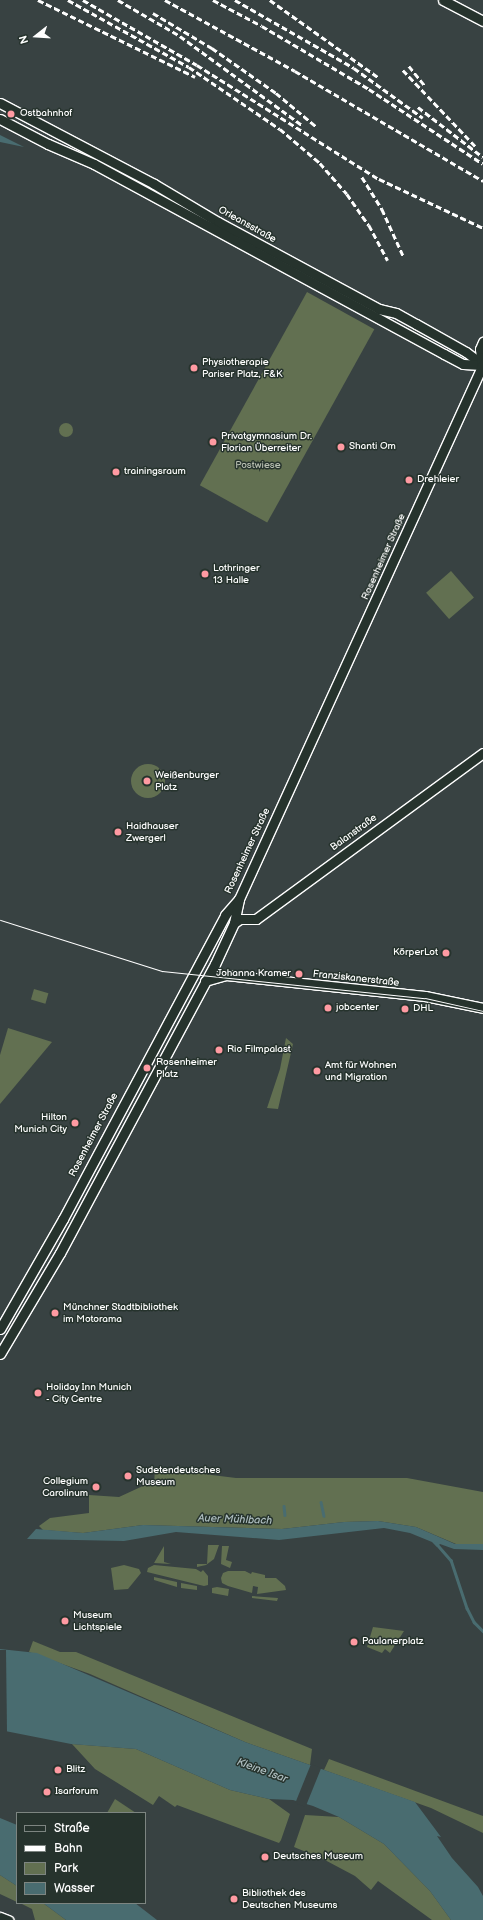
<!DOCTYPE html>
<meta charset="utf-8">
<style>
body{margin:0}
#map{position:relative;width:483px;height:1920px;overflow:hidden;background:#384242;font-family:"Balsamiq Sans",sans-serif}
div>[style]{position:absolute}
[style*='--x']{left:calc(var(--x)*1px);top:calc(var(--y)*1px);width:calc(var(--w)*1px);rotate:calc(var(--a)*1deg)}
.green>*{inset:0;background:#627051;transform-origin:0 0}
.round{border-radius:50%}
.water>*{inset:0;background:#496c70}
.pier>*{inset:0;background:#384242;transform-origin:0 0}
.stream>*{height:2.5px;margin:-1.25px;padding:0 1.25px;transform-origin:1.25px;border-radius:1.25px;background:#496c70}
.roads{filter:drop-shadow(1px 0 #fff) drop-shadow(-1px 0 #fff) drop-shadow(0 1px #fff) drop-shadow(0 -1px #fff)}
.secondary>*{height:9px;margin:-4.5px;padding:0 4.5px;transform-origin:4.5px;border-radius:4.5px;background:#26332d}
.tram>*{height:1px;margin:-0.5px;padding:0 0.5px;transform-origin:0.5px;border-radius:0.5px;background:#fff}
.rail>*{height:2.5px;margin-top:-1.25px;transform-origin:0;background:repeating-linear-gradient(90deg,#fff 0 6px,transparent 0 9px)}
.dots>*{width:11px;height:11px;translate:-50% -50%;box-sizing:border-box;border:2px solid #26332d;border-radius:50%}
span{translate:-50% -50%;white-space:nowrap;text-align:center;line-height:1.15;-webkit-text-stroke:3px #26332d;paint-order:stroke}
.poi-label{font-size:10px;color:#fff}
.left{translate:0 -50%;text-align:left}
.right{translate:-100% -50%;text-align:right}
.street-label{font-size:10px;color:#fff}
.park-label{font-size:10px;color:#b8bfb1}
.water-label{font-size:11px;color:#adbdbf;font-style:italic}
.legend{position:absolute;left:16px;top:1812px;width:130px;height:92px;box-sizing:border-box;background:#26332d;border:1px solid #7d8581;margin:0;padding:5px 7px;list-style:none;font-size:12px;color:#fff}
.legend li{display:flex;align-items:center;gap:8px;height:20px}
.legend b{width:20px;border:1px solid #7d8581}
.north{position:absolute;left:16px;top:16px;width:40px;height:40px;-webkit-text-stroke:3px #26332d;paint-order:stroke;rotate:253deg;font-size:11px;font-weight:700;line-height:16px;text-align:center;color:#fff}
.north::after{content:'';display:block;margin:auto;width:14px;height:18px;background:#fff;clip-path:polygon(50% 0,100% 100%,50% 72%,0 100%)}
</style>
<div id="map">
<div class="green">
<div style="left:307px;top:292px;width:77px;height:221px;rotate:29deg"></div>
<div class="round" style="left:59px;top:423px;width:14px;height:14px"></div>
<div style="left:451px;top:571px;width:35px;height:33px;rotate:49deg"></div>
<div class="round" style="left:131px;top:764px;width:34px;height:34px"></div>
<div style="left:34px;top:989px;width:15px;height:11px;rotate:16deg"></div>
<div style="clip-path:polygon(8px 1028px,52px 1042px,0 1104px,0 1055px)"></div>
<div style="clip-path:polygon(286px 1038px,293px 1044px,278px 1109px,267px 1108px,280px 1069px)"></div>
<div style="clip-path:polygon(155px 1468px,236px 1478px,407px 1478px,483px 1492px,483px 1544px,456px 1544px,416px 1527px,378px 1521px,344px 1522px,282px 1529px,143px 1525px,83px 1533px,43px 1530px,39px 1526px,50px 1518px,89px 1513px,89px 1495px,119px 1497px,145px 1485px,154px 1485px)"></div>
<div style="clip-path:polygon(208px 1545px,219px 1545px,214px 1559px,206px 1565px,197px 1567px,197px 1564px,207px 1564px)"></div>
<div style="clip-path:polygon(164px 1546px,164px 1562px,171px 1564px,154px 1563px)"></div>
<div style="clip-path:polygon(222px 1546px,229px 1546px,226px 1560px,232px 1562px,230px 1568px,221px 1564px)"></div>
<div style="clip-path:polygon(124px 1565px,139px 1569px,141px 1573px,128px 1589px,114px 1590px,111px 1568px)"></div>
<div style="clip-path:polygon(154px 1565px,196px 1569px,201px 1572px,203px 1570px,208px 1576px,208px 1585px,204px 1586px,147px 1572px,148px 1568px)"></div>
<div style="clip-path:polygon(228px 1571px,245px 1571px,251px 1574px,252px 1572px,265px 1575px,265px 1578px,276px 1578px,285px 1586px,286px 1590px,257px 1594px,258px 1587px,253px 1586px,252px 1593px,228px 1586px,222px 1583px,221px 1578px,223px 1573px)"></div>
<div style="clip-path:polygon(154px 1577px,177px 1582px,177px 1587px,154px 1580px)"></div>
<div style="clip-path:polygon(181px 1583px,197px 1586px,197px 1590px,181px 1588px)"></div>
<div style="clip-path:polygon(217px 1587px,229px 1589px,228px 1596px,212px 1593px,212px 1588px)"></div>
<div style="clip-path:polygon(252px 1596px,278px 1598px,277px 1601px,252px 1598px)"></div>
<div style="clip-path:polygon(373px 1627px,404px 1631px,390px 1653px,385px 1649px,382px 1653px,367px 1647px)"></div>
<div style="clip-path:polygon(33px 1641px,60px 1652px,76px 1652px,312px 1749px,310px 1765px,245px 1742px,90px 1674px,29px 1652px)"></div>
<div style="clip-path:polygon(72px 1744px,136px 1749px,230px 1790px,269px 1799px,290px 1814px,281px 1840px,279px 1843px,177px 1805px,175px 1807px,159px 1796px,153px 1805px,95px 1769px)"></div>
<div style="clip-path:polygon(329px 1759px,483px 1816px,483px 1833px,431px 1808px,324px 1770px)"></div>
<div style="clip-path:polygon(115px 1799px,136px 1813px,107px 1813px)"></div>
<div style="clip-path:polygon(305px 1815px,339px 1817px,384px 1844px,430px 1891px,451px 1920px,432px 1920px,378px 1881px,371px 1890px,355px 1876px,323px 1859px,294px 1847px)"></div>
<div style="clip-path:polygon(0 1875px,17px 1886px,17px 1902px,0 1894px)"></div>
<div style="clip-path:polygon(20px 1903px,43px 1903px,66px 1920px,35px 1920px,32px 1909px)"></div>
</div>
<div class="water">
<div style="clip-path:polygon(0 135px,24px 147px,0 142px)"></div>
<div style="clip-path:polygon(378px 1521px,416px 1527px,455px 1544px,483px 1544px,483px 1550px,454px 1549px,440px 1544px,437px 1547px,432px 1542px,410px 1533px,384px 1528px,279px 1540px,176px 1532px,124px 1541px,27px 1539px,36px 1529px,83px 1533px,143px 1525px,282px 1529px,344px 1522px)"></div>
<div style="clip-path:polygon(0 1649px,37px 1653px,245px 1742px,415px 1802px,441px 1837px,437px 1836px,452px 1858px,478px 1887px,483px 1896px,483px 1920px,451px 1920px,430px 1891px,384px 1844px,339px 1817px,313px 1806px,293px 1800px,269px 1799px,230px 1790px,136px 1749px,71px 1744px,0 1730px)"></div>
<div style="clip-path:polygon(0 1818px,17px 1825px,17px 1886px,0 1875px)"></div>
<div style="clip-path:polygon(43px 1903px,135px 1903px,157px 1920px,66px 1920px)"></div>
</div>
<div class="pier">
<div style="clip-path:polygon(0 1650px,6px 1650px,7px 1732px,0 1732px)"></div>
<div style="left:311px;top:1764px;width:11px;height:42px;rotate:22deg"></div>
</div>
<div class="stream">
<div style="--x:321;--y:1502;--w:14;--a:78"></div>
<div style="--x:284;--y:1506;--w:9;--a:84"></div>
<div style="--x:436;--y:1543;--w:23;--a:49"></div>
<div style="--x:451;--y:1560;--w:51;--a:71.6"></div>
<div style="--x:467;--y:1608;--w:16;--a:63"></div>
<div style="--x:474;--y:1622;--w:13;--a:45"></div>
</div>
<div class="roads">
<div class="secondary">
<div style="--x:443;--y:0;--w:45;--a:27.7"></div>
<div style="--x:0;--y:103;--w:174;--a:27.7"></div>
<div style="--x:154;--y:184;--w:74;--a:30.7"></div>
<div style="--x:218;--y:222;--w:183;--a:28.4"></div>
<div style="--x:379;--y:309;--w:17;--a:13"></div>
<div style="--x:396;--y:313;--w:23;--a:29"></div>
<div style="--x:416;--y:324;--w:57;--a:29.2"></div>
<div style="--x:466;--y:352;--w:21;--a:37"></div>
<div style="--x:0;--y:119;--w:54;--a:27.5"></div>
<div style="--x:48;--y:144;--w:50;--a:23.5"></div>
<div style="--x:94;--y:164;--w:398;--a:28.5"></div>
<div style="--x:444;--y:354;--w:21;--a:28"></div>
<div style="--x:463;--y:364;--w:19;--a:3"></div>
<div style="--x:482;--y:365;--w:16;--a:-97"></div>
<div style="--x:480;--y:349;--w:8;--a:-67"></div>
<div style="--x:234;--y:923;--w:7;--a:-34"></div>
<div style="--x:240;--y:919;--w:16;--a:0"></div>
<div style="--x:256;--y:919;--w:281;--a:-36.2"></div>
<div style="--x:205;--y:981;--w:22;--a:-16"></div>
<div style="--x:226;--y:975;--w:200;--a:6"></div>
<div style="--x:425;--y:996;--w:59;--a:11.7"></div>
<div style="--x:0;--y:1329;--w:127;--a:-60.2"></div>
<div style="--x:63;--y:1219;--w:344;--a:-61.9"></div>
<div style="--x:225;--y:915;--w:21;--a:-49"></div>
<div style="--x:239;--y:899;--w:588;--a:-65.48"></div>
<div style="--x:0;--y:1354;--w:117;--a:-59.3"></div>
<div style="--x:60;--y:1253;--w:328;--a:-61.8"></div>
<div style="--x:215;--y:964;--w:45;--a:-65.1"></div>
<div style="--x:234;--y:923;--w:25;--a:-78"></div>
<div style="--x:0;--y:1917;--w:9;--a:21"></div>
</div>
</div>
<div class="tram">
<div style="--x:0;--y:920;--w:170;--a:17.5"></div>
<div style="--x:162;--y:971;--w:264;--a:5.9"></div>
<div style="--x:425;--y:998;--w:59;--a:12.6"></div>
</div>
<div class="rail">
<div style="--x:38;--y:0;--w:175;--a:26.1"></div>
<div style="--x:68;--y:0;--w:138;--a:29"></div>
<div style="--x:189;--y:67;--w:110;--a:34.3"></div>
<div style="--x:280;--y:129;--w:52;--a:40.4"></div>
<div style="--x:320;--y:163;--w:41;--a:48.9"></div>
<div style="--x:347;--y:194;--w:38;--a:55"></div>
<div style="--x:369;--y:225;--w:40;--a:62"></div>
<div style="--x:83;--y:0;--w:131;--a:29.7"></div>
<div style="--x:197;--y:65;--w:215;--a:32.1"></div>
<div style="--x:379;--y:179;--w:115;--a:25.2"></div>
<div style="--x:118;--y:0;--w:72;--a:30.1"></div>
<div style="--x:180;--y:36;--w:151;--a:36.1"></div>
<div style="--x:165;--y:0;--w:148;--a:28.6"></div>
<div style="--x:295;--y:71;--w:218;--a:30.3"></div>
<div style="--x:213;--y:0;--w:55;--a:28"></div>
<div style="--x:262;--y:26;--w:124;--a:30.5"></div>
<div style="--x:369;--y:89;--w:136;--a:33.3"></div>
<div style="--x:235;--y:0;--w:137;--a:29.7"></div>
<div style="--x:354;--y:68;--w:85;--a:35.9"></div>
<div style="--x:270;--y:0;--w:133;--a:35.5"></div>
<div style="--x:153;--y:13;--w:69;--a:30.7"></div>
<div style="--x:212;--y:48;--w:78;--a:35.1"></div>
<div style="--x:276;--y:93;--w:53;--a:39.7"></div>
<div style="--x:409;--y:66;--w:26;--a:51"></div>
<div style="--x:403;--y:70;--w:105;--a:46.5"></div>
<div style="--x:418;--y:107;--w:82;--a:37.6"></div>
<div style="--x:362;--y:177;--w:38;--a:58"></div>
<div style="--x:382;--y:209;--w:51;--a:65.5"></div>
</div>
<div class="dots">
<div style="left:11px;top:114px;background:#ff9aa2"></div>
<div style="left:194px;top:368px;background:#ff9aa2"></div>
<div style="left:213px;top:442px;background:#ff9aa2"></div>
<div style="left:341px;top:447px;background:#ff9aa2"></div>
<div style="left:116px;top:472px;background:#ff9aa2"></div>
<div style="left:409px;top:480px;background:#ff9aa2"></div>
<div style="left:205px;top:574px;background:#ff9aa2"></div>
<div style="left:147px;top:781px;background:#ff9aa2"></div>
<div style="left:118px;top:832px;background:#ff9aa2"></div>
<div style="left:446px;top:953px;background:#ff9aa2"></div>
<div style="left:299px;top:974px;background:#ff9aa2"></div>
<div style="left:328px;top:1008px;background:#ff9aa2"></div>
<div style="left:405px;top:1009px;background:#ff9aa2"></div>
<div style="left:219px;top:1050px;background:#ff9aa2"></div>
<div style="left:147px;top:1068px;background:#ff9aa2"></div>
<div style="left:317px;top:1071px;background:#ff9aa2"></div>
<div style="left:75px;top:1123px;background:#ff9aa2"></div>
<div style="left:55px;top:1313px;background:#ff9aa2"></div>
<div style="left:38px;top:1393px;background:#ff9aa2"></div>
<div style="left:128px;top:1476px;background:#ff9aa2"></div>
<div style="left:96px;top:1487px;background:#ff9aa2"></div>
<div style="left:65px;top:1621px;background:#ff9aa2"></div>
<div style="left:354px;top:1642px;background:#ff9aa2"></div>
<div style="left:58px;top:1770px;background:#ff9aa2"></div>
<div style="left:47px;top:1792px;background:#ff9aa2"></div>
<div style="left:265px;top:1857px;background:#ff9aa2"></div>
<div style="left:234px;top:1899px;background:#ff9aa2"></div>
</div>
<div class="poi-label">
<span class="left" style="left:20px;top:114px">Ostbahnhof</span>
<span class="left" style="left:202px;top:368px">Physiotherapie<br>Pariser Platz, F&amp;K</span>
<span class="left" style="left:221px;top:442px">Privatgymnasium Dr.<br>Florian Überreiter</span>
<span class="left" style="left:349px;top:447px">Shanti Om</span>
<span class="left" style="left:124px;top:472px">trainingsraum</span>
<span class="left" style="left:417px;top:480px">Drehleier</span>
<span class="left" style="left:213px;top:574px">Lothringer<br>13 Halle</span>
<span class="left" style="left:155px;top:781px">Weißenburger<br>Platz</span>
<span class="left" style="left:126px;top:832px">Haidhauser<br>Zwergerl</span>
<span class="right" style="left:438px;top:953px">KörperLot</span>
<span class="right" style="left:291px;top:974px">Johanna Kramer</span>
<span class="left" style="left:336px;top:1008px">jobcenter</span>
<span class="left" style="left:413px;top:1009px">DHL</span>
<span class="left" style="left:227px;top:1050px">Rio Filmpalast</span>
<span class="left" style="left:156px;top:1068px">Rosenheimer<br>Platz</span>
<span class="left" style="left:325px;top:1071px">Amt für Wohnen<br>und Migration</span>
<span class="right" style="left:67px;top:1123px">Hilton<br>Munich City</span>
<span class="left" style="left:63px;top:1313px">Münchner Stadtbibliothek<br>im Motorama</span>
<span class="left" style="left:46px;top:1393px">Holiday Inn Munich<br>- City Centre</span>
<span class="left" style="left:136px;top:1476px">Sudetendeutsches<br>Museum</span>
<span class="right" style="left:88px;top:1487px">Collegium<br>Carolinum</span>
<span class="left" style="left:73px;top:1621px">Museum<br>Lichtspiele</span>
<span class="left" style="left:362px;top:1642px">Paulanerplatz</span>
<span class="left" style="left:66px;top:1770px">Blitz</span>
<span class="left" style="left:55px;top:1792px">Isarforum</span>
<span class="left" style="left:273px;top:1857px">Deutsches Museum</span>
<span class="left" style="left:242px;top:1899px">Bibliothek des<br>Deutschen Museums</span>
</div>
<div class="street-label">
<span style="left:247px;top:225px;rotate:29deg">Orleansstraße</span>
<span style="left:384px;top:557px;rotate:-66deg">Rosenheimer Straße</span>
<span style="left:354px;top:833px;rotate:-36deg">Balanstraße</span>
<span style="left:248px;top:851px;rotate:-65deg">Rosenheimer Straße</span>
<span style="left:356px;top:979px;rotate:6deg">Franziskanerstraße</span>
<span style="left:94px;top:1135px;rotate:-62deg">Rosenheimer Straße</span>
</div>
<div class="park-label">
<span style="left:258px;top:466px">Postwiese</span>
</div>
<div class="water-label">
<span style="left:235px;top:1520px;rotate:2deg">Auer Mühlbach</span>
<span style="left:262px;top:1771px;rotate:20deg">Kleine Isar</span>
</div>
<ul class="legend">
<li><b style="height:5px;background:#26332d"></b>Straße</li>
<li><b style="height:5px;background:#fff"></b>Bahn</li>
<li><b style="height:11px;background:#627051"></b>Park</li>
<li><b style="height:11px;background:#496c70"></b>Wasser</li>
</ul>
<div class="north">N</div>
</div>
